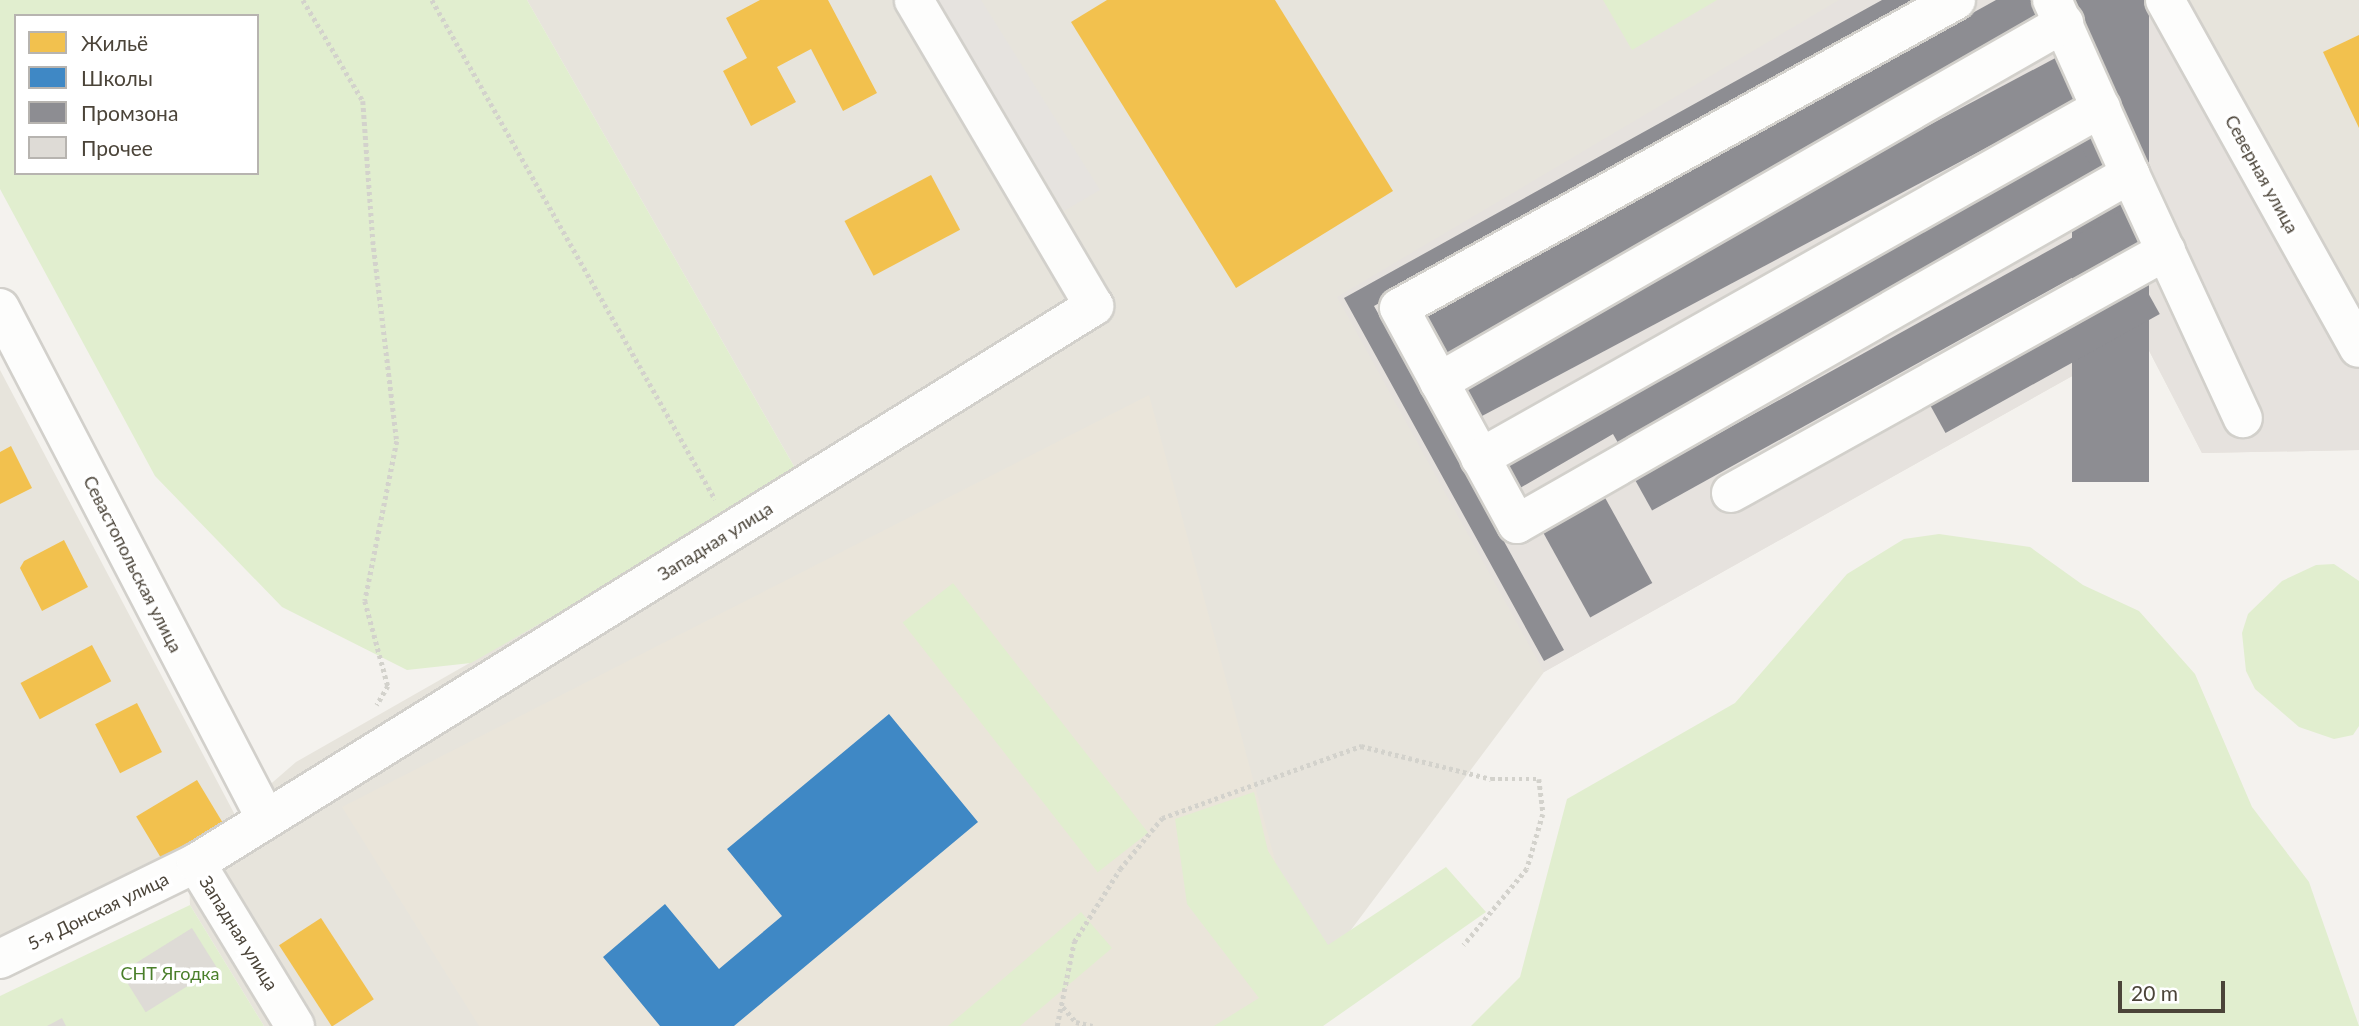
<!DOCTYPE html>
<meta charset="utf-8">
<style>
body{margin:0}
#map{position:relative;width:2359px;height:1026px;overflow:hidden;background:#f4f2ee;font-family:Lato,sans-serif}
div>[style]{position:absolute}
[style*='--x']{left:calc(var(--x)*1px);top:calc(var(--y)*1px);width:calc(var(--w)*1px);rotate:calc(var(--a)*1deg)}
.residential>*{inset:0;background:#e7e4dc}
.industrial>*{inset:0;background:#e6e2de}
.education>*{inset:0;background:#eae5da}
.green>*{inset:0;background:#e1eecf;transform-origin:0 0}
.parking>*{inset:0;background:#e6e3df}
.homes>*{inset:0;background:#f2c14e;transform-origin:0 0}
.schools>*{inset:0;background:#3f88c5}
.industry>*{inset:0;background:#8d8d92;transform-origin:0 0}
.building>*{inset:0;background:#dedbd6;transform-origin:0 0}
.path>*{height:4.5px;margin-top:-2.25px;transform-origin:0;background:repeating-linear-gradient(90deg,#d3d2cc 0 3.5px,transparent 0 7px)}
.roads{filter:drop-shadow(2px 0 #d2d0cb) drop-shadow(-2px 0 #d2d0cb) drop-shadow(0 2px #d2d0cb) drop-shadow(0 -2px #d2d0cb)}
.minor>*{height:38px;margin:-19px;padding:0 19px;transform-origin:19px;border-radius:19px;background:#fdfdfc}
span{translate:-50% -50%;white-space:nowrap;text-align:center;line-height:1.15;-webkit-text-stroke:7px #fff;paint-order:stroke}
.street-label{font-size:18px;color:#4b4439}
.park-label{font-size:18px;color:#4a7f2a}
.legend{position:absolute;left:14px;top:14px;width:245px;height:161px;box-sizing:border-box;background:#fff;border:2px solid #b7b4b0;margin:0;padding:9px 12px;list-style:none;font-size:21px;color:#4b4439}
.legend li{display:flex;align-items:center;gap:14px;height:35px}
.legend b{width:35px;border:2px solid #b7b4b0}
.scale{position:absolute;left:2118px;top:981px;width:107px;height:32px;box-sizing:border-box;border:4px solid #4b4439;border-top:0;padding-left:9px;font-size:21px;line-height:24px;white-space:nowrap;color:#4b4439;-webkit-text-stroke:5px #fff;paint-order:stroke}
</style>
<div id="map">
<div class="residential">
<div style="clip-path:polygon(527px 0,2359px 0,2359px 450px,2202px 453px,2142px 337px,1544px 672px,1309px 986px,1249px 1026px,264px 1026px,190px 905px,188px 857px,0 952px,0 370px,235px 815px,296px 762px,799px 475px)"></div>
</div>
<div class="industrial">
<div style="clip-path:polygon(1839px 0,2171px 0,2359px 362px,2359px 450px,2202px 453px,2142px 337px,1544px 672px,1337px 297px)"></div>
</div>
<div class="education">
<div style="clip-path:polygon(1149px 395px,1309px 986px,1249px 1026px,479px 1026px,342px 807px)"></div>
</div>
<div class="green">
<div style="clip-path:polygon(evenodd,0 0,527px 0,799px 475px,471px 663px,407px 670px,282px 607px,155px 476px,0 189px,0 0,16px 16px,257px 16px,257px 173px,16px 173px,16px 16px)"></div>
<div style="clip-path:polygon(1603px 0,1717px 0,1632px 50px)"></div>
<div style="clip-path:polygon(1939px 534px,2030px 547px,2083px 585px,2139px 611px,2195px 674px,2252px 807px,2309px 882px,2359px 1026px,1471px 1026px,1520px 977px,1567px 799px,1735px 703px,1847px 574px,1904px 539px)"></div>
<div style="clip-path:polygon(2334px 564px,2359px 581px,2359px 726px,2353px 735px,2334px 739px,2299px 727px,2255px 689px,2246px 671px,2242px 633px,2248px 614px,2282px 581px,2316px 565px)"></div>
<div style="left:953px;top:583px;width:317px;height:64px;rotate:52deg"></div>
<div style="clip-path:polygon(1254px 792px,1268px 851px,1328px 945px,1446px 867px,1486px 912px,1323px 1026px,1214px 1026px,1259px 998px,1187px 904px,1175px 819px)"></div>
<div style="clip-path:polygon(190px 905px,264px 1026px,0 1026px,0 996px)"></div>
<div style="clip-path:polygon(1081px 912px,1112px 948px,1020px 1026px,948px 1026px)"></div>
</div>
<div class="parking">
<div style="clip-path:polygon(936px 0,981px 0,1100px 190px,1064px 211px)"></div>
</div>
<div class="homes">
<div style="clip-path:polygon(760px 0,828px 0,877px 93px,843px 111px,811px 49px,777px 67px,796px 102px,751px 126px,723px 71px,747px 58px,726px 18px)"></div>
<div style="clip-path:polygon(1107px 0,1275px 0,1393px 191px,1236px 288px,1071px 22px)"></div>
<div style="clip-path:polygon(2359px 35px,2359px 128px,2323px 52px)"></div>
<div style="left:931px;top:175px;width:62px;height:98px;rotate:62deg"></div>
<div style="clip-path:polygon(11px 446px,32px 488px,0 504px,0 452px)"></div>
<div style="clip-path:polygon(64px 540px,88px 587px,42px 611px,20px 568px,24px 561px)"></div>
<div style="left:92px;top:645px;width:41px;height:81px;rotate:62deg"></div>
<div style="left:137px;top:703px;width:55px;height:47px;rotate:63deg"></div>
<div style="left:197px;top:780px;width:50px;height:71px;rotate:59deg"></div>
<div style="left:321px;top:918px;width:97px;height:50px;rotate:57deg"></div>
</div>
<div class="schools">
<div style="clip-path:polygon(889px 714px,978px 822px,734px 1026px,660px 1026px,603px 957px,665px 904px,719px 969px,782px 916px,727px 849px)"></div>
</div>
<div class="industry">
<div style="clip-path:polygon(1882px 0,1926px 0,1374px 306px,1564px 650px,1544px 661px,1344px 298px)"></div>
<div style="clip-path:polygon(1996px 0,2042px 0,2054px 22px,1445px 359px,1422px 318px)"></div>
<div style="left:2072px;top:0;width:77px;height:482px"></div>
<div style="left:2061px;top:55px;width:47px;height:692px;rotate:62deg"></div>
<div style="clip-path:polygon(2075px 137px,2097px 176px,1622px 450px,1613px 434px,1520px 488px,1506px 464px)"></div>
<div style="left:2131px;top:205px;width:35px;height:567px;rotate:61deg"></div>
<div style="left:2137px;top:273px;width:47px;height:245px;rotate:61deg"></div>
<div style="left:1598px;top:485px;width:112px;height:71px;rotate:61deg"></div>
</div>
<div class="building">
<div style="left:192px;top:928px;width:47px;height:84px;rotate:58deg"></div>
<div style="clip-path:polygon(62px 1018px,66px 1026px,47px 1026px)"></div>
</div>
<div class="path">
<div style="--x:303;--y:0;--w:117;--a:59.3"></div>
<div style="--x:363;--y:101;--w:140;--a:85.9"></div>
<div style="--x:373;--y:241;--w:201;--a:83.2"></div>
<div style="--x:397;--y:441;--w:163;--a:101.3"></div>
<div style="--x:365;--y:601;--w:88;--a:74.9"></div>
<div style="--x:388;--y:686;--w:22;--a:120"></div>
<div style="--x:432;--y:0;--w:574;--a:60.44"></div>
<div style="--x:1063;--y:1007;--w:20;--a:49"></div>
<div style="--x:1076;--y:1022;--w:17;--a:13"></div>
<div style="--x:1057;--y:1026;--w:86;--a:-78.6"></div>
<div style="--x:1074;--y:942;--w:86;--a:-57.8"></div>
<div style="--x:1120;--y:869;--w:66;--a:-50.5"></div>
<div style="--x:1162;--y:818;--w:212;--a:-19.9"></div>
<div style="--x:1361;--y:746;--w:134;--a:14.2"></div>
<div style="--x:1491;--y:779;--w:48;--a:0"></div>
<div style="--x:1539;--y:779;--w:35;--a:83"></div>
<div style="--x:1543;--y:814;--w:57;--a:106.2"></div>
<div style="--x:1527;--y:869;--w:99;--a:129.7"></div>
</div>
<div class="roads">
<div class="minor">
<div style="--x:1956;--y:0;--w:636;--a:151.06"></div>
<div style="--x:1399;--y:308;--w:246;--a:61.4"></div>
<div style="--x:1517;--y:524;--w:706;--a:-29.72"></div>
<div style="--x:2130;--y:174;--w:191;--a:-114.1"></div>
<div style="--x:2165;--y:0;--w:398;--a:60.9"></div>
<div style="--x:2130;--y:174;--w:269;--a:65.2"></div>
<div style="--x:0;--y:308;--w:576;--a:62.5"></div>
<div style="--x:1439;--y:382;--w:721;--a:-29.87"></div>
<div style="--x:1480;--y:458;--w:713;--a:-29.41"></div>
<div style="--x:1731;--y:493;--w:498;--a:-29.1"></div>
<div style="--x:0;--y:959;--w:218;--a:-26.1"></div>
<div style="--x:295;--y:1026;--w:191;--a:-121.3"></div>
<div style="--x:196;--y:863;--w:1057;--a:-31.81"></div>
<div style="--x:1094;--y:306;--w:355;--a:-120.5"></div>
</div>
</div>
<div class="street-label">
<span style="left:2262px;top:174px;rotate:61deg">Северная улица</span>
<span style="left:715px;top:541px;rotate:-32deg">Западная улица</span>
<span style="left:133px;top:564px;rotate:63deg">Севастопольская улица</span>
<span style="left:98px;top:911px;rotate:-26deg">5-я Донская улица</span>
<span style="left:239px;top:933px;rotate:58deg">Западная улица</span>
</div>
<div class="park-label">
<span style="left:170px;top:973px">СНТ Ягодка</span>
</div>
<ul class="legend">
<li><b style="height:19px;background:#f2c14e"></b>Жильё</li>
<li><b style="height:19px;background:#3f88c5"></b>Школы</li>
<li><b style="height:19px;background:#8d8d92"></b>Промзона</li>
<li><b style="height:19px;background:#dedbd6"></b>Прочее</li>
</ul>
<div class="scale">20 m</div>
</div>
